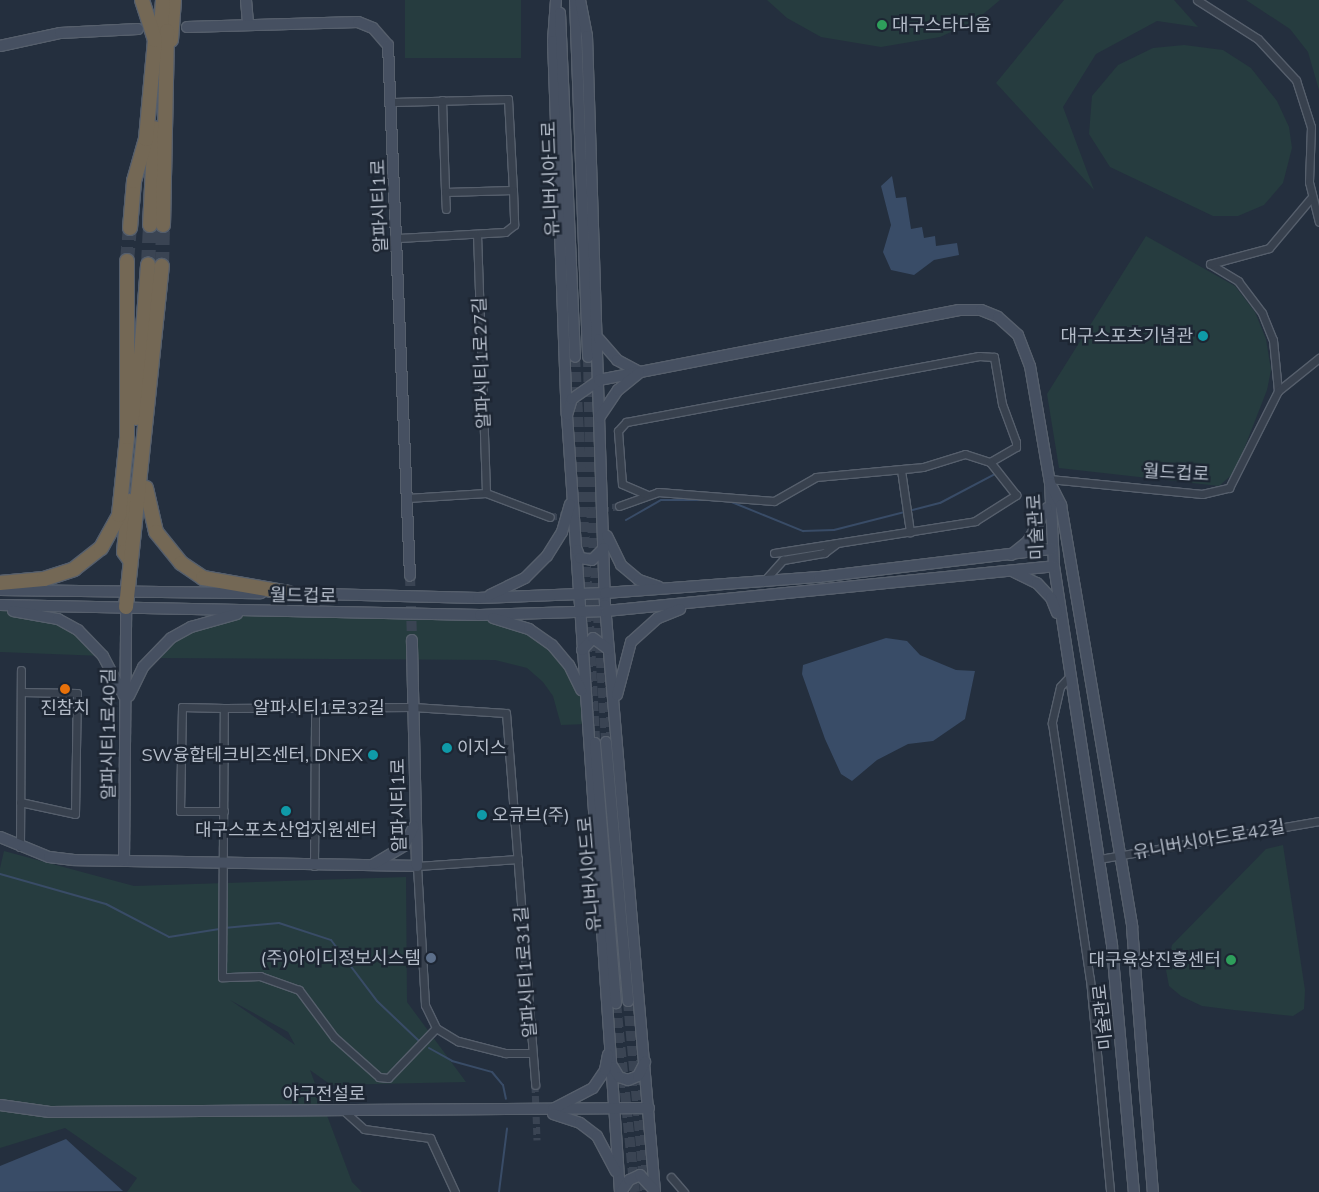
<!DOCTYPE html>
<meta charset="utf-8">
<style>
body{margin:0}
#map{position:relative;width:1319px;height:1192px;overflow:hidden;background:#242f3e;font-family:Mulish,"Noto Sans KR",sans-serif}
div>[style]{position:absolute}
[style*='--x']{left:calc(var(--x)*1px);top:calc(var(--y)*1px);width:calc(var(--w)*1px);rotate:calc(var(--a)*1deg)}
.green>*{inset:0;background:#263c3f;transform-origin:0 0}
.water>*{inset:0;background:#394c67}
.stream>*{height:2px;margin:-1px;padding:0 1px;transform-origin:1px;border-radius:1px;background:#394c67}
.street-tunnel>*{height:7px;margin-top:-3.5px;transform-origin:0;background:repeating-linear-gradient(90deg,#3a4453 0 7px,transparent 0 10.5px)}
.secondary-tunnel>*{height:10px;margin-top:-5px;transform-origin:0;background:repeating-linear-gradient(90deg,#3a4453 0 10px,transparent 0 15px)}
.highway-tunnel>*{height:14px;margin-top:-7px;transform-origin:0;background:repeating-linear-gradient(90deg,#3a4453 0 14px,transparent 0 21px)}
.roads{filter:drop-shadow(1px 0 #565f6c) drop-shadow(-1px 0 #565f6c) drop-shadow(0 1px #565f6c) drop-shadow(0 -1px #565f6c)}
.street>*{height:7px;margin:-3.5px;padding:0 3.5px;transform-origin:3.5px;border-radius:3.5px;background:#38414e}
.secondary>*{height:10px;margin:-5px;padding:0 5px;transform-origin:5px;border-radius:5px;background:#465061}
.highway>*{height:14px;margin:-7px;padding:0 7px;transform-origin:7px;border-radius:7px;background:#746855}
.dots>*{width:14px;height:14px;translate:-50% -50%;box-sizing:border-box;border:2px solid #1d2633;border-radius:50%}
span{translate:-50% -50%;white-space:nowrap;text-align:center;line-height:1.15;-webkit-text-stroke:5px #1d2633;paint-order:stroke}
.poi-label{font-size:18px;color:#b4bcc9}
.left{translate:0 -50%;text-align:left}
.right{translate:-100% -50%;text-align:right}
.street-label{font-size:18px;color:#b4bcc9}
</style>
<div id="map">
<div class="green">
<div style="left:405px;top:0;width:116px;height:58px"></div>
<div style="clip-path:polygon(767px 0,1000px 0,975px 21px,940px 37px,881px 47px,821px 37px,787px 18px)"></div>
<div style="clip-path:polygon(1064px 0,1174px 0,1198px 27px,1157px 21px,1096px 54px,1063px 107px,1094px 190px,996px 83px)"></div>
<div style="clip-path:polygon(1246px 0,1319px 0,1319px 90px,1308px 52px,1290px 29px)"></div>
<div style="clip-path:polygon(1184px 45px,1223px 50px,1251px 68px,1277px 101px,1289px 127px,1292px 148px,1283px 183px,1264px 205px,1238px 216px,1213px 216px,1110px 167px,1089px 134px,1092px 96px,1118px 65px,1153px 48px)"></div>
<div style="clip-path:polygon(1146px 236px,1235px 286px,1255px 312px,1266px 339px,1271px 370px,1267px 390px,1235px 472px,1219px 486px,1059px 468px,1047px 394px)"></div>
<div style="clip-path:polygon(0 608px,58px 619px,103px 656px,0 652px)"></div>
<div style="clip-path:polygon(237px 614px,503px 620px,552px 645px,582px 692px,587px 724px,561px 725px,553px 696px,543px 682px,527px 668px,495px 660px,151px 658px,171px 638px)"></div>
<div style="clip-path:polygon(1283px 845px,1305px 990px,1304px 1009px,1293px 1016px,1234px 1010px,1202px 1006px,1181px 996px,1169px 986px,1166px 970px,1172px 945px,1266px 849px)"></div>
<div style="clip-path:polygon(evenodd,4px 851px,134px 886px,406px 877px,407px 1002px,466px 1082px,331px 1085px,310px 1070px,352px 1182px,362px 1192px,127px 1192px,137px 1178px,65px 1128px,0 1148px,0 868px,4px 851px,230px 1000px,288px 1032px,295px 1045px,230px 1000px)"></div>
</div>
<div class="water">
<div style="clip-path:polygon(892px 176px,896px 198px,906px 197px,911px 229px,922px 227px,924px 238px,935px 236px,936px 246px,957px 243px,959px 255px,934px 260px,914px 275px,891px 270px,883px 252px,891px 225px,881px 186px)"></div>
<div style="clip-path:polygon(886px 638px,907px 641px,920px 655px,956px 670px,975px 671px,965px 719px,933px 741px,908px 744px,877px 760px,852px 781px,841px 774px,825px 739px,802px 674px,803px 665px)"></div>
<div style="clip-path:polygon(66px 1139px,123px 1191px,0 1192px,0 1166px)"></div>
</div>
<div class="stream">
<div style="--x:626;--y:520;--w:40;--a:-29.7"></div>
<div style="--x:661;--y:500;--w:44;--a:0"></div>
<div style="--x:705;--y:500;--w:24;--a:2"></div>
<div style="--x:729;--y:501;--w:80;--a:22.1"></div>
<div style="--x:803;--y:531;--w:31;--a:-2"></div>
<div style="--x:834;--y:530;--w:109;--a:-14.3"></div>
<div style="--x:940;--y:503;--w:62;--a:-27.8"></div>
<div style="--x:0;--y:874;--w:110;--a:15.8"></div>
<div style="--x:106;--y:904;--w:71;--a:27.6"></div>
<div style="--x:169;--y:937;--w:51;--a:-9.1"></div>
<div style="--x:224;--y:928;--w:55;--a:-5.2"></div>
<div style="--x:279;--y:923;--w:55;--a:18.1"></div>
<div style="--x:331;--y:940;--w:76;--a:53"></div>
<div style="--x:377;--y:1001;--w:57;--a:43.6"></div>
<div style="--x:429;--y:1048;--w:26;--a:29"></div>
<div style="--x:452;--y:1061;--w:41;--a:15.4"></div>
<div style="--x:492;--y:1072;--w:17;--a:50"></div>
<div style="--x:503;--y:1085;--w:14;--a:78"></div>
<div style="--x:499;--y:1192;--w:64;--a:-82.8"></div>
</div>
<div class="street-tunnel">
<div style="--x:550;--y:517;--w:70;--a:-9.1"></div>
<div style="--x:535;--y:1085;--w:55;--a:87.9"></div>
</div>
<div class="secondary-tunnel">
<div style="--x:575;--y:357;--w:387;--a:87"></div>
<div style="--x:588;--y:357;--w:151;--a:88.9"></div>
<div style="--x:591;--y:508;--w:234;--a:86.3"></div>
<div style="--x:410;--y:576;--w:64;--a:88.2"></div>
<div style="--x:628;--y:1001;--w:192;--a:84.9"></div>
<div style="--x:616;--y:1003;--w:190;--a:84.3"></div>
</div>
<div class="highway-tunnel">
<div style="--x:127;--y:261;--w:33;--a:-85"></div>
<div style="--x:148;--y:264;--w:39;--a:-87"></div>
<div style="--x:162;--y:266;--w:41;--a:-88.6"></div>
</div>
<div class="roads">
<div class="street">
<div style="--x:1197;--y:0;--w:72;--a:32.6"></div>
<div style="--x:1258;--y:39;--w:56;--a:47.2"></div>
<div style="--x:1296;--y:80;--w:49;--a:72.3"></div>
<div style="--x:1311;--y:127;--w:55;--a:92.1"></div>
<div style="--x:1309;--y:182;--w:41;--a:76"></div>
<div style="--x:442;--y:100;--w:92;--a:88.1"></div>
<div style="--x:445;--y:192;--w:68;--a:-1.7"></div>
<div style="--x:393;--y:102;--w:115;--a:-1.5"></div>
<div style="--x:508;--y:99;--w:91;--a:86.9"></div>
<div style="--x:513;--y:190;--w:35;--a:88"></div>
<div style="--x:514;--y:225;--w:11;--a:142"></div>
<div style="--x:505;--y:232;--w:107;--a:176.8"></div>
<div style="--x:445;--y:192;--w:17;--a:87"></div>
<div style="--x:477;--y:234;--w:259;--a:88"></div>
<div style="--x:1210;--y:264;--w:33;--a:31"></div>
<div style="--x:1238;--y:281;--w:40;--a:53"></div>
<div style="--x:1262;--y:313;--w:29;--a:68"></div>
<div style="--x:1273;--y:340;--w:51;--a:84.4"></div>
<div style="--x:1210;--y:264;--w:61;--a:-15.2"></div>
<div style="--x:1269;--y:248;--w:65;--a:-50"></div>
<div style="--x:901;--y:470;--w:63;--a:81.7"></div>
<div style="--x:1049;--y:479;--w:154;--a:5.6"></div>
<div style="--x:1202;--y:494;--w:28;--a:-13"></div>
<div style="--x:1229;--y:488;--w:109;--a:-63.2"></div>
<div style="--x:1278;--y:391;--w:53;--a:-38.8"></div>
<div style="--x:407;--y:498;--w:79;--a:-3.6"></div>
<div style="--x:486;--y:493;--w:68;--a:20.6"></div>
<div style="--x:619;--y:506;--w:41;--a:-19.7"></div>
<div style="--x:658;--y:492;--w:116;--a:4.4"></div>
<div style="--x:774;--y:501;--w:48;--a:-29.7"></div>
<div style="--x:816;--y:477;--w:107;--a:-5.3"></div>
<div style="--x:923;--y:467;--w:44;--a:-17.2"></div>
<div style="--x:965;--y:454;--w:26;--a:18"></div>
<div style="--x:990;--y:462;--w:30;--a:-30"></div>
<div style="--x:1016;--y:447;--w:5;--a:-90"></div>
<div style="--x:1016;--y:442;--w:40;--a:-110.2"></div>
<div style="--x:1002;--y:404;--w:48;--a:-99.7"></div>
<div style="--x:994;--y:357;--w:15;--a:-176"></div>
<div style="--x:979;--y:356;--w:359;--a:169.4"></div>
<div style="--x:626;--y:422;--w:12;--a:132"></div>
<div style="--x:618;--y:431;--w:53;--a:85.7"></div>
<div style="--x:622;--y:484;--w:26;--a:23"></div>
<div style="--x:774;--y:553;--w:204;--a:-9"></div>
<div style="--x:975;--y:521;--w:49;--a:-32.4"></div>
<div style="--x:1016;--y:495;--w:42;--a:-128.2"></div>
<div style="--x:763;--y:582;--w:30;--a:-48"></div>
<div style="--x:783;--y:560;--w:42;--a:-9.7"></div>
<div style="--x:824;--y:553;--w:15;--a:-37"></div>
<div style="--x:1071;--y:675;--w:16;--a:133"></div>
<div style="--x:1060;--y:687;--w:37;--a:103"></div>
<div style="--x:1052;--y:723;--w:259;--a:81.6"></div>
<div style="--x:1090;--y:979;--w:214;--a:84.6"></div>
<div style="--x:20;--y:802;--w:56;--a:12.3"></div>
<div style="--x:75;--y:814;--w:121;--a:-89.1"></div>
<div style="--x:77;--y:693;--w:56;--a:-179"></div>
<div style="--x:224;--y:811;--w:44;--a:180"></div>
<div style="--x:180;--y:811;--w:104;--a:-88.9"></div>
<div style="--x:182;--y:707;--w:42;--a:1.4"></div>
<div style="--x:20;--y:847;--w:177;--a:-89.7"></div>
<div style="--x:518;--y:859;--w:101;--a:176"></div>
<div style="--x:417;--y:866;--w:139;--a:86.7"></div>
<div style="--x:425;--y:1005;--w:25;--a:64"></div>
<div style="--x:436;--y:1028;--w:26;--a:31"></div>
<div style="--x:458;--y:1041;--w:49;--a:14.3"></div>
<div style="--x:505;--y:1053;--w:27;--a:0"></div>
<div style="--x:1099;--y:859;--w:223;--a:-9.8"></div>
<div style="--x:314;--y:866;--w:158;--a:-89.6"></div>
<div style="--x:436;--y:1028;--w:69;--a:133.8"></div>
<div style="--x:388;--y:1078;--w:9;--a:-174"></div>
<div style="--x:379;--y:1077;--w:60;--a:-138.4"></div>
<div style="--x:334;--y:1037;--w:59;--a:-126.7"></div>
<div style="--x:299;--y:990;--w:41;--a:-160.3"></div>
<div style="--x:260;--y:976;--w:38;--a:178"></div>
<div style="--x:222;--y:977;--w:269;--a:-89.6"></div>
<div style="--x:224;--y:708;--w:189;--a:-0.3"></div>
<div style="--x:413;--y:707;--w:93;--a:3.7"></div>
<div style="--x:506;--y:713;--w:373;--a:85.5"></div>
<div style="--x:343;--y:1110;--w:28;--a:42"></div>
<div style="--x:364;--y:1129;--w:67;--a:7.8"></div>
<div style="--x:430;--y:1138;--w:60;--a:65.2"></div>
<div style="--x:671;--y:1177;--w:20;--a:49"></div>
</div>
<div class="secondary">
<div style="--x:246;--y:0;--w:25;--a:85"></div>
<div style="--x:556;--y:0;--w:41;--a:94.2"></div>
<div style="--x:553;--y:41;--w:374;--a:87.9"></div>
<div style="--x:567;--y:415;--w:779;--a:86.1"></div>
<div style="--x:575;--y:0;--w:357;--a:87.9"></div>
<div style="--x:580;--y:0;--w:37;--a:79"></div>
<div style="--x:587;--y:36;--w:569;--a:88.19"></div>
<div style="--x:605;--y:605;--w:589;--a:85.13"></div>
<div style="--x:560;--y:13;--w:344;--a:87.5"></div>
<div style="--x:187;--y:27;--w:171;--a:-1.7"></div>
<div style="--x:358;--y:22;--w:16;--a:22"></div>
<div style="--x:373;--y:28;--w:23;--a:49"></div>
<div style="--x:388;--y:45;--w:531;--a:87.63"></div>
<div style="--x:0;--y:46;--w:61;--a:-12.2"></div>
<div style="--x:60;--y:33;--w:78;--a:-2.9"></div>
<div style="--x:599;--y:339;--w:28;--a:49"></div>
<div style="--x:617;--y:360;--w:26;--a:28"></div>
<div style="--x:567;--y:415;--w:17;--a:-73"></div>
<div style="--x:572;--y:399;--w:33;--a:-35"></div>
<div style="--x:599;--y:380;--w:367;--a:-11"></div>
<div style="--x:959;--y:310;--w:22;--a:0"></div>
<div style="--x:981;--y:310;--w:18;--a:22"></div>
<div style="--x:998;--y:317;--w:27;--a:42"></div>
<div style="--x:1018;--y:335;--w:33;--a:69"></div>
<div style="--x:1030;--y:366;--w:119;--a:80.3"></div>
<div style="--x:1050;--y:483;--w:83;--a:87.2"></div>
<div style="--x:1054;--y:566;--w:385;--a:81.3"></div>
<div style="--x:1112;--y:947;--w:246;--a:84.9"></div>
<div style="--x:599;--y:418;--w:34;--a:-56"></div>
<div style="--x:618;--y:390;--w:27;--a:-39"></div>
<div style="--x:1050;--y:483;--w:25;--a:63"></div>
<div style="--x:1061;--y:505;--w:428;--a:80.4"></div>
<div style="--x:1132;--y:927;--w:266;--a:85.5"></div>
<div style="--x:607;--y:536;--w:32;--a:64"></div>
<div style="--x:621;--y:565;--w:23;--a:40"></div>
<div style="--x:639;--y:580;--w:21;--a:19"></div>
<div style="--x:577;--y:550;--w:9;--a:69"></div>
<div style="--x:580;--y:558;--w:12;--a:9"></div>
<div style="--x:592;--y:560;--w:17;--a:-45"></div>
<div style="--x:1011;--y:555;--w:22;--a:-39"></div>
<div style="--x:1028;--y:541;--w:38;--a:-60"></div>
<div style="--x:1014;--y:572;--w:25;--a:26"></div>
<div style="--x:1037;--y:583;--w:21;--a:47"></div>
<div style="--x:1051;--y:598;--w:16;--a:68"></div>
<div style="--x:0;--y:590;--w:261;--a:0.7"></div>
<div style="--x:283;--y:593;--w:195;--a:1.5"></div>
<div style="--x:478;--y:598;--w:127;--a:-2.3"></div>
<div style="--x:605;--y:593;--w:215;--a:-4.3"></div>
<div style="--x:819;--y:577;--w:235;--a:-6.9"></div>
<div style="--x:490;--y:595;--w:39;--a:-26"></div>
<div style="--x:525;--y:578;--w:31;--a:-45"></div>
<div style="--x:547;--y:556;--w:28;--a:-58"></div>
<div style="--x:562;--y:532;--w:29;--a:-74"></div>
<div style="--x:0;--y:605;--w:480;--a:1.2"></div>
<div style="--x:480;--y:615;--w:126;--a:-1.8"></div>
<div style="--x:606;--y:611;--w:450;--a:-5.7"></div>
<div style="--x:13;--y:611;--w:46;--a:10.1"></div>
<div style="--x:58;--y:619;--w:23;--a:29"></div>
<div style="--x:78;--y:630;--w:36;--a:46"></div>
<div style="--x:103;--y:656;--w:45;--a:62.3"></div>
<div style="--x:493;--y:618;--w:38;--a:17"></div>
<div style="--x:529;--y:629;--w:28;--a:35"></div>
<div style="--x:552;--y:645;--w:26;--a:50"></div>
<div style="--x:569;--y:665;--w:28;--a:64"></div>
<div style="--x:582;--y:650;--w:16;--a:-47"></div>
<div style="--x:593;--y:638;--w:19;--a:36"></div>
<div style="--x:617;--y:695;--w:55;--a:-75.2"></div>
<div style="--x:631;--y:642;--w:36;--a:-42"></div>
<div style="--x:658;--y:618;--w:24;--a:-22"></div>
<div style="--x:129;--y:696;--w:32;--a:-64"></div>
<div style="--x:143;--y:667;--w:40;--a:-46"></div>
<div style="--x:171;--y:638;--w:23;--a:-29"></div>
<div style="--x:191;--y:627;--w:48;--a:-15.8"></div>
<div style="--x:606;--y:742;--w:260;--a:85.1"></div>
<div style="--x:595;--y:743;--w:261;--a:85.4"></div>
<div style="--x:0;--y:837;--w:53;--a:22.2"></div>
<div style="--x:49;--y:857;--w:25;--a:7"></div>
<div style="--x:74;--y:860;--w:343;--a:1"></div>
<div style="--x:417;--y:866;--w:226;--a:-91.3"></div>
<div style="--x:124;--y:861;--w:254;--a:-89.5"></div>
<div style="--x:374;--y:864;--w:35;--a:-31"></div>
<div style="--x:404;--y:846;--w:22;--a:-63"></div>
<div style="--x:613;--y:1067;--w:12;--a:59"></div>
<div style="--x:619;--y:1077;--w:9;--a:18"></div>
<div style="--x:628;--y:1080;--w:11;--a:-22"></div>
<div style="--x:638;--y:1076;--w:16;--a:-63"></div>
<div style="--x:0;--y:1105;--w:50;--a:8"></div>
<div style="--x:50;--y:1112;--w:599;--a:-0.38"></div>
<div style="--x:553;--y:1109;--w:45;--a:-27.7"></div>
<div style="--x:593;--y:1088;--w:22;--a:-56"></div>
<div style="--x:605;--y:1070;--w:16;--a:-79"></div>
<div style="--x:553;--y:1114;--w:28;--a:18"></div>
<div style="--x:580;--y:1123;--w:21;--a:37"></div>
<div style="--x:597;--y:1136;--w:40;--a:62"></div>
<div style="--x:621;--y:1192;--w:14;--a:-56"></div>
<div style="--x:629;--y:1180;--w:12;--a:-24"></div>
<div style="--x:640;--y:1175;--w:21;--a:47"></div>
</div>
<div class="highway">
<div style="--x:171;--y:40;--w:40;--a:-85.7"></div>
<div style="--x:160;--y:42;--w:42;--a:-85.9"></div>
<div style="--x:150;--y:225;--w:97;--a:-87"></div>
<div style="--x:163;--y:225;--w:194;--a:-88.8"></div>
<div style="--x:130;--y:228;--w:47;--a:-85.1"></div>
<div style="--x:134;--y:181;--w:44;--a:-74.1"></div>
<div style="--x:146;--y:139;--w:99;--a:-84.8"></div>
<div style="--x:155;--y:40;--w:42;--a:-108"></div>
<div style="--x:136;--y:418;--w:154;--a:-85.5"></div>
<div style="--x:146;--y:488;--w:45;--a:77.2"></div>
<div style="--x:156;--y:532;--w:40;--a:51"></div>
<div style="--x:181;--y:563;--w:27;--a:34"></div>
<div style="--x:203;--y:578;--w:87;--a:9.9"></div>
<div style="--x:129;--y:501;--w:51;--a:95.6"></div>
<div style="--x:124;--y:552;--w:9;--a:54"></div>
<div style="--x:0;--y:583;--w:44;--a:-5.2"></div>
<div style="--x:44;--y:579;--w:32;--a:-18"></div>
<div style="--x:74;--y:569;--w:34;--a:-38"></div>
<div style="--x:101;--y:548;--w:38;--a:-61"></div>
<div style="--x:119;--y:515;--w:78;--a:-84.1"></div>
<div style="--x:127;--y:437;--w:176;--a:-90"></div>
<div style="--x:126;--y:607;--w:343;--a:-84"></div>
</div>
</div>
<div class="dots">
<div style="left:882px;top:25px;background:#2e9e5b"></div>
<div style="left:1203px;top:336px;background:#0f9aa8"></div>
<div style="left:65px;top:689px;background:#e8710a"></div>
<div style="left:447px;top:748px;background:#0f9aa8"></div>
<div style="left:373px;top:755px;background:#0f9aa8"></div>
<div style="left:286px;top:811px;background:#0f9aa8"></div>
<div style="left:482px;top:815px;background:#0f9aa8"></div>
<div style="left:431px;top:958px;background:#5c6f8a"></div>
<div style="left:1231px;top:960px;background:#2e9e5b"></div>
</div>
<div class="poi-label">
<span class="left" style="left:892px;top:25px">대구스타디움</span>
<span class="right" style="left:1193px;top:336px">대구스포츠기념관</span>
<span style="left:65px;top:708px">진참치</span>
<span class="left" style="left:457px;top:748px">이지스</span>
<span class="right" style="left:363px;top:755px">SW융합테크비즈센터, DNEX</span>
<span class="left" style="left:492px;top:815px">오큐브(주)</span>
<span style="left:286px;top:830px">대구스포츠산업지원센터</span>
<span class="right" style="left:421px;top:958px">(주)아이디정보시스템</span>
<span class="right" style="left:1221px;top:960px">대구육상진흥센터</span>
</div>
<div class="street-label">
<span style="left:551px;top:179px;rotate:-92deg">유니버시아드로</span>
<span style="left:380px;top:206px;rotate:-92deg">알파시티1로</span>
<span style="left:482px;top:363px;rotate:-92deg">알파시티1로27길</span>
<span style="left:1176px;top:473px;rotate:3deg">월드컵로</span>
<span style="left:1036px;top:527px;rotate:-93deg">미술관로</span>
<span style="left:303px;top:596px;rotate:1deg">월드컵로</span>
<span style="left:319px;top:708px">알파시티1로32길</span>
<span style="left:109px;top:734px;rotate:-90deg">알파시티1로40길</span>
<span style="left:399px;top:805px;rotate:-91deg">알파시티1로</span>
<span style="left:1209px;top:840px;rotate:-10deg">유니버시아드로42길</span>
<span style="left:590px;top:874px;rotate:-95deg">유니버시아드로</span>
<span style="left:526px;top:972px;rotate:-94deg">알파시티1로31길</span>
<span style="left:1103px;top:1017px;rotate:-96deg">미술관로</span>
<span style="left:324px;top:1094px">야구전설로</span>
</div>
</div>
